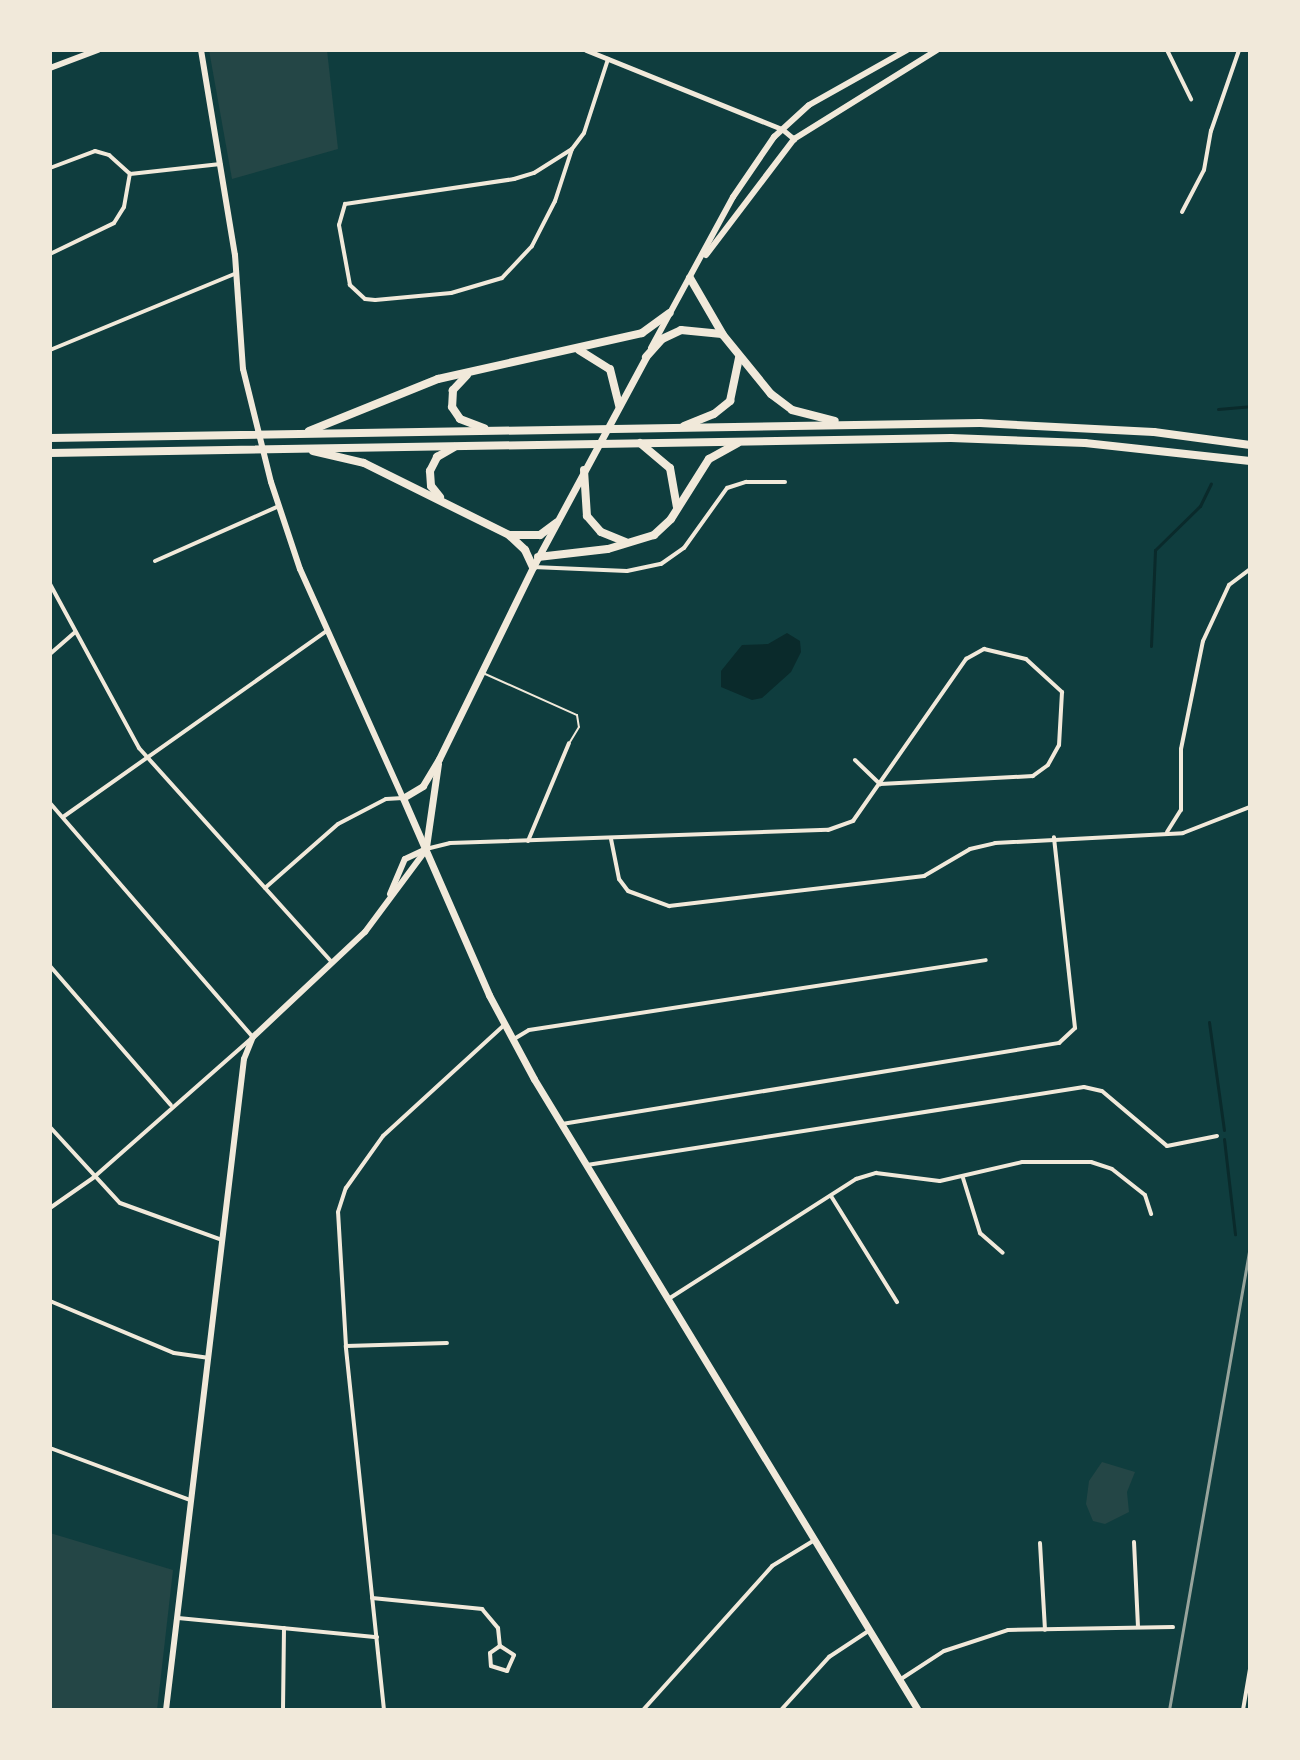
<!DOCTYPE html>
<style>
body{margin:0}
#map{position:relative;width:1300px;height:1760px;overflow:hidden;background:#0f3d3e;font-family:"Noto Sans",sans-serif}
div>[style]{position:absolute}
[style*='--x']{left:calc(var(--x)*1px);top:calc(var(--y)*1px);width:calc(var(--w)*1px);rotate:calc(var(--a)*1deg)}
.green>*{inset:0;background:#244646}
.water>*{inset:0;background:#0a2a2b}
.stream>*{height:3px;margin:-1.5px;padding:0 1.5px;transform-origin:1.5px;border-radius:1.5px;background:#0a2a2b}
.service>*{height:2px;margin:-1px;padding:0 1px;transform-origin:1px;border-radius:1px;background:#f1e9da}
.minor>*{height:4px;margin:-2px;padding:0 2px;transform-origin:2px;border-radius:2px;background:#f1e9da}
.tertiary>*{height:5px;margin:-2.5px;padding:0 2.5px;transform-origin:2.5px;border-radius:2.5px;background:#f1e9da}
.secondary>*{height:6px;margin:-3px;padding:0 3px;transform-origin:3px;border-radius:3px;background:#f1e9da}
.trunk>*{height:7px;margin:-3.5px;padding:0 3.5px;transform-origin:3.5px;border-radius:3.5px;background:#f1e9da}
.motorway>*{height:8px;margin:-4px;padding:0 4px;transform-origin:4px;border-radius:4px;background:#f1e9da}
.rail>*{height:3px;margin:-1.5px;padding:0 1.5px;transform-origin:1.5px;border-radius:1.5px;background:#97a49c}
span{translate:-50% -50%;white-space:nowrap;text-align:center;line-height:1.15;-webkit-text-stroke:6px #f1e9da;paint-order:stroke}
.frame{position:absolute;inset:0;border:52px solid #f1e9da;pointer-events:none}
</style>
<div id="map">
<div class="green">
<div style="clip-path:polygon(209px 50px,327px 50px,338px 149px,232px 179px)"></div>
<div style="clip-path:polygon(1102px 1462px,1135px 1472px,1127px 1492px,1129px 1512px,1105px 1524px,1093px 1521px,1086px 1504px,1089px 1481px)"></div>
<div style="clip-path:polygon(50px 1533px,173px 1570px,157px 1710px,50px 1710px)"></div>
</div>
<div class="water">
<div style="clip-path:polygon(787px 633px,800px 641px,801px 652px,791px 672px,762px 698px,752px 700px,721px 687px,721px 671px,742px 645px,768px 644px)"></div>
</div>
<div class="stream">
<div style="--x:1218;--y:409;--w:32;--a:-5"></div>
<div style="--x:1151;--y:646;--w:96;--a:-87.6"></div>
<div style="--x:1155;--y:550;--w:63;--a:-44.4"></div>
<div style="--x:1200;--y:506;--w:25;--a:-64"></div>
<div style="--x:1209;--y:1022;--w:109;--a:82.1"></div>
<div style="--x:1224;--y:1139;--w:96;--a:83.4"></div>
</div>
<div class="service">
<div style="--x:483;--y:673;--w:103;--a:24.1"></div>
<div style="--x:577;--y:715;--w:12;--a:81"></div>
<div style="--x:579;--y:727;--w:17;--a:121"></div>
</div>
<div class="minor">
<div style="--x:1167;--y:50;--w:55;--a:63.9"></div>
<div style="--x:572;--y:149;--w:55;--a:108.1"></div>
<div style="--x:555;--y:201;--w:51;--a:117.1"></div>
<div style="--x:532;--y:246;--w:44;--a:133.2"></div>
<div style="--x:502;--y:278;--w:53;--a:163.6"></div>
<div style="--x:451;--y:293;--w:76;--a:174.7"></div>
<div style="--x:375;--y:300;--w:10;--a:-174"></div>
<div style="--x:365;--y:299;--w:21;--a:-137"></div>
<div style="--x:350;--y:285;--w:61;--a:-100.4"></div>
<div style="--x:339;--y:225;--w:22;--a:-74"></div>
<div style="--x:345;--y:204;--w:171;--a:-8.4"></div>
<div style="--x:514;--y:179;--w:21;--a:-17"></div>
<div style="--x:534;--y:173;--w:45;--a:-32.3"></div>
<div style="--x:572;--y:149;--w:20;--a:-53"></div>
<div style="--x:584;--y:133;--w:78;--a:-72"></div>
<div style="--x:50;--y:168;--w:48;--a:-20.7"></div>
<div style="--x:95;--y:151;--w:15;--a:16"></div>
<div style="--x:109;--y:155;--w:28;--a:42"></div>
<div style="--x:130;--y:174;--w:91;--a:-6.3"></div>
<div style="--x:1182;--y:212;--w:47;--a:-62.4"></div>
<div style="--x:1204;--y:170;--w:40;--a:-80"></div>
<div style="--x:1211;--y:131;--w:86;--a:-70.9"></div>
<div style="--x:50;--y:254;--w:71;--a:-25.8"></div>
<div style="--x:114;--y:223;--w:19;--a:-58"></div>
<div style="--x:124;--y:207;--w:34;--a:-80"></div>
<div style="--x:50;--y:350;--w:202;--a:-22.4"></div>
<div style="--x:155;--y:561;--w:136;--a:-23.9"></div>
<div style="--x:533;--y:567;--w:94;--a:2.4"></div>
<div style="--x:627;--y:571;--w:35;--a:-12"></div>
<div style="--x:661;--y:564;--w:28;--a:-35"></div>
<div style="--x:684;--y:548;--w:74;--a:-54.4"></div>
<div style="--x:727;--y:488;--w:20;--a:-18"></div>
<div style="--x:746;--y:482;--w:39;--a:0"></div>
<div style="--x:50;--y:584;--w:187;--a:61.5"></div>
<div style="--x:139;--y:748;--w:288;--a:48"></div>
<div style="--x:50;--y:654;--w:33;--a:-41"></div>
<div style="--x:855;--y:760;--w:35;--a:44"></div>
<div style="--x:50;--y:803;--w:310;--a:49.1"></div>
<div style="--x:253;--y:1037;--w:213;--a:138.6"></div>
<div style="--x:93;--y:1178;--w:52;--a:145.1"></div>
<div style="--x:63;--y:817;--w:324;--a:-35.2"></div>
<div style="--x:1167;--y:832;--w:26;--a:-58"></div>
<div style="--x:1181;--y:810;--w:61;--a:-90"></div>
<div style="--x:1181;--y:749;--w:110;--a:-78.5"></div>
<div style="--x:1203;--y:641;--w:62;--a:-65.1"></div>
<div style="--x:1229;--y:585;--w:26;--a:-37"></div>
<div style="--x:611;--y:839;--w:41;--a:78.7"></div>
<div style="--x:619;--y:879;--w:15;--a:53"></div>
<div style="--x:628;--y:891;--w:44;--a:20.1"></div>
<div style="--x:669;--y:906;--w:257;--a:-6.7"></div>
<div style="--x:924;--y:876;--w:53;--a:-30.4"></div>
<div style="--x:970;--y:849;--w:26;--a:-13"></div>
<div style="--x:995;--y:843;--w:188;--a:-3"></div>
<div style="--x:1183;--y:833;--w:72;--a:-21.2"></div>
<div style="--x:528;--y:841;--w:106;--a:-67.3"></div>
<div style="--x:426;--y:849;--w:25;--a:-14"></div>
<div style="--x:450;--y:843;--w:378;--a:-2"></div>
<div style="--x:828;--y:830;--w:27;--a:-20"></div>
<div style="--x:853;--y:821;--w:198;--a:-55.1"></div>
<div style="--x:966;--y:659;--w:21;--a:-29"></div>
<div style="--x:984;--y:649;--w:43;--a:13.4"></div>
<div style="--x:1026;--y:659;--w:49;--a:42.5"></div>
<div style="--x:1062;--y:692;--w:53;--a:93.2"></div>
<div style="--x:1059;--y:745;--w:23;--a:119"></div>
<div style="--x:1048;--y:765;--w:19;--a:144"></div>
<div style="--x:1033;--y:776;--w:153;--a:177"></div>
<div style="--x:265;--y:888;--w:97;--a:-41.2"></div>
<div style="--x:338;--y:824;--w:54;--a:-27.5"></div>
<div style="--x:386;--y:799;--w:17;--a:-3"></div>
<div style="--x:50;--y:966;--w:184;--a:49"></div>
<div style="--x:514;--y:1039;--w:17;--a:-31"></div>
<div style="--x:529;--y:1030;--w:462;--a:-8.7"></div>
<div style="--x:562;--y:1124;--w:504;--a:-9.26"></div>
<div style="--x:1059;--y:1043;--w:22;--a:-43"></div>
<div style="--x:1075;--y:1028;--w:192;--a:-96.3"></div>
<div style="--x:50;--y:1127;--w:103;--a:47.4"></div>
<div style="--x:120;--y:1203;--w:109;--a:19.9"></div>
<div style="--x:587;--y:1165;--w:503;--a:-8.92"></div>
<div style="--x:1084;--y:1087;--w:18;--a:13"></div>
<div style="--x:1102;--y:1091;--w:85;--a:40.2"></div>
<div style="--x:1167;--y:1146;--w:51;--a:-11.3"></div>
<div style="--x:963;--y:1178;--w:58;--a:72.8"></div>
<div style="--x:980;--y:1233;--w:30;--a:41"></div>
<div style="--x:831;--y:1196;--w:125;--a:58.1"></div>
<div style="--x:670;--y:1298;--w:221;--a:-32.6"></div>
<div style="--x:856;--y:1179;--w:21;--a:-17"></div>
<div style="--x:876;--y:1173;--w:64;--a:7.1"></div>
<div style="--x:940;--y:1181;--w:84;--a:-13"></div>
<div style="--x:1022;--y:1162;--w:69;--a:0"></div>
<div style="--x:1091;--y:1162;--w:22;--a:18"></div>
<div style="--x:1112;--y:1169;--w:42;--a:38.2"></div>
<div style="--x:1145;--y:1195;--w:20;--a:72"></div>
<div style="--x:50;--y:1301;--w:134;--a:22.8"></div>
<div style="--x:174;--y:1353;--w:34;--a:8"></div>
<div style="--x:346;--y:1346;--w:101;--a:-1.7"></div>
<div style="--x:50;--y:1448;--w:149;--a:20.4"></div>
<div style="--x:1134;--y:1542;--w:85;--a:87.3"></div>
<div style="--x:1040;--y:1543;--w:87;--a:86.7"></div>
<div style="--x:372;--y:1598;--w:111;--a:5.7"></div>
<div style="--x:482;--y:1609;--w:25;--a:50"></div>
<div style="--x:498;--y:1628;--w:18;--a:84"></div>
<div style="--x:500;--y:1646;--w:12;--a:145"></div>
<div style="--x:490;--y:1653;--w:13;--a:86"></div>
<div style="--x:491;--y:1666;--w:17;--a:17"></div>
<div style="--x:507;--y:1671;--w:17;--a:-66"></div>
<div style="--x:514;--y:1655;--w:17;--a:-147"></div>
<div style="--x:178;--y:1618;--w:200;--a:5.5"></div>
<div style="--x:901;--y:1679;--w:51;--a:-33.1"></div>
<div style="--x:944;--y:1651;--w:67;--a:-18.2"></div>
<div style="--x:1008;--y:1630;--w:165;--a:-1"></div>
<div style="--x:283;--y:1710;--w:82;--a:-89.3"></div>
<div style="--x:384;--y:1710;--w:366;--a:-96"></div>
<div style="--x:346;--y:1346;--w:134;--a:-93.4"></div>
<div style="--x:338;--y:1212;--w:25;--a:-72"></div>
<div style="--x:346;--y:1188;--w:64;--a:-54.6"></div>
<div style="--x:383;--y:1136;--w:164;--a:-42.5"></div>
<div style="--x:643;--y:1710;--w:193;--a:-48.1"></div>
<div style="--x:772;--y:1566;--w:48;--a:-31.4"></div>
<div style="--x:781;--y:1710;--w:72;--a:-47.8"></div>
<div style="--x:829;--y:1657;--w:49;--a:-33.4"></div>
<div style="--x:1243;--y:1710;--w:42;--a:-80.3"></div>
</div>
<div class="tertiary">
<div style="--x:586;--y:50;--w:211;--a:22"></div>
<div style="--x:782;--y:129;--w:16;--a:40"></div>
</div>
<div class="secondary">
<div style="--x:201;--y:50;--w:208;--a:80.6"></div>
<div style="--x:235;--y:255;--w:114;--a:86"></div>
<div style="--x:243;--y:369;--w:116;--a:76.1"></div>
<div style="--x:271;--y:482;--w:92;--a:71.6"></div>
<div style="--x:300;--y:569;--w:251;--a:65.8"></div>
<div style="--x:50;--y:68;--w:51;--a:-20.6"></div>
<div style="--x:706;--y:255;--w:146;--a:-52.8"></div>
<div style="--x:794;--y:139;--w:168;--a:-31.9"></div>
<div style="--x:651;--y:348;--w:172;--a:-61.5"></div>
<div style="--x:733;--y:197;--w:73;--a:-55.7"></div>
<div style="--x:774;--y:137;--w:47;--a:-42.4"></div>
<div style="--x:809;--y:105;--w:112;--a:-29.3"></div>
<div style="--x:390;--y:894;--w:38;--a:-67"></div>
<div style="--x:405;--y:859;--w:23;--a:-25"></div>
<div style="--x:166;--y:1710;--w:656;--a:-83.17"></div>
<div style="--x:244;--y:1059;--w:24;--a:-68"></div>
<div style="--x:253;--y:1037;--w:154;--a:-43.2"></div>
<div style="--x:365;--y:932;--w:102;--a:-53.4"></div>
</div>
<div class="trunk">
<div style="--x:646;--y:357;--w:238;--a:118.3"></div>
<div style="--x:533;--y:567;--w:214;--a:116.1"></div>
<div style="--x:439;--y:759;--w:31;--a:121"></div>
<div style="--x:423;--y:786;--w:23;--a:149"></div>
<div style="--x:403;--y:798;--w:215;--a:66.4"></div>
<div style="--x:489;--y:995;--w:95;--a:61.8"></div>
<div style="--x:534;--y:1079;--w:739;--a:58.68"></div>
<div style="--x:426;--y:847;--w:84;--a:-81.8"></div>
</div>
<div class="motorway">
<div style="--x:690;--y:278;--w:66;--a:59.9"></div>
<div style="--x:723;--y:335;--w:76;--a:50.9"></div>
<div style="--x:771;--y:394;--w:26;--a:37"></div>
<div style="--x:792;--y:410;--w:44;--a:14.3"></div>
<div style="--x:579;--y:350;--w:36;--a:32"></div>
<div style="--x:610;--y:369;--w:38;--a:76"></div>
<div style="--x:646;--y:357;--w:24;--a:-48"></div>
<div style="--x:662;--y:339;--w:21;--a:-25"></div>
<div style="--x:681;--y:330;--w:41;--a:5.6"></div>
<div style="--x:467;--y:375;--w:21;--a:133"></div>
<div style="--x:453;--y:390;--w:17;--a:93"></div>
<div style="--x:452;--y:407;--w:14;--a:56"></div>
<div style="--x:460;--y:419;--w:26;--a:21"></div>
<div style="--x:684;--y:426;--w:32;--a:-22"></div>
<div style="--x:714;--y:414;--w:21;--a:-39"></div>
<div style="--x:730;--y:401;--w:44;--a:-78.2"></div>
<div style="--x:309;--y:431;--w:139;--a:-22"></div>
<div style="--x:438;--y:379;--w:209;--a:-12.7"></div>
<div style="--x:642;--y:333;--w:34;--a:-36"></div>
<div style="--x:50;--y:438;--w:930;--a:-0.92"></div>
<div style="--x:980;--y:423;--w:174;--a:3"></div>
<div style="--x:1154;--y:432;--w:97;--a:7.7"></div>
<div style="--x:640;--y:443;--w:39;--a:40"></div>
<div style="--x:670;--y:468;--w:39;--a:80"></div>
<div style="--x:313;--y:451;--w:52;--a:13.2"></div>
<div style="--x:364;--y:463;--w:162;--a:26.4"></div>
<div style="--x:509;--y:535;--w:22;--a:43"></div>
<div style="--x:525;--y:550;--w:19;--a:65"></div>
<div style="--x:50;--y:453;--w:901;--a:-0.95"></div>
<div style="--x:951;--y:438;--w:134;--a:2.1"></div>
<div style="--x:1085;--y:443;--w:166;--a:6.2"></div>
<div style="--x:584;--y:470;--w:46;--a:86.3"></div>
<div style="--x:587;--y:516;--w:21;--a:49"></div>
<div style="--x:601;--y:532;--w:27;--a:22"></div>
<div style="--x:440;--y:497;--w:14;--a:-129"></div>
<div style="--x:431;--y:486;--w:15;--a:-94"></div>
<div style="--x:430;--y:471;--w:16;--a:-63"></div>
<div style="--x:437;--y:457;--w:20;--a:-30"></div>
<div style="--x:510;--y:535;--w:30;--a:0"></div>
<div style="--x:540;--y:535;--w:21;--a:-37"></div>
<div style="--x:538;--y:557;--w:70;--a:-6.5"></div>
<div style="--x:608;--y:549;--w:48;--a:-16.9"></div>
<div style="--x:654;--y:535;--w:23;--a:-43"></div>
<div style="--x:671;--y:519;--w:71;--a:-57.7"></div>
<div style="--x:709;--y:459;--w:33;--a:-29"></div>
</div>
<div class="rail">
<div style="--x:1169;--y:1710;--w:470;--a:-80.1"></div>
</div>
<div class="frame"></div>
</div>
